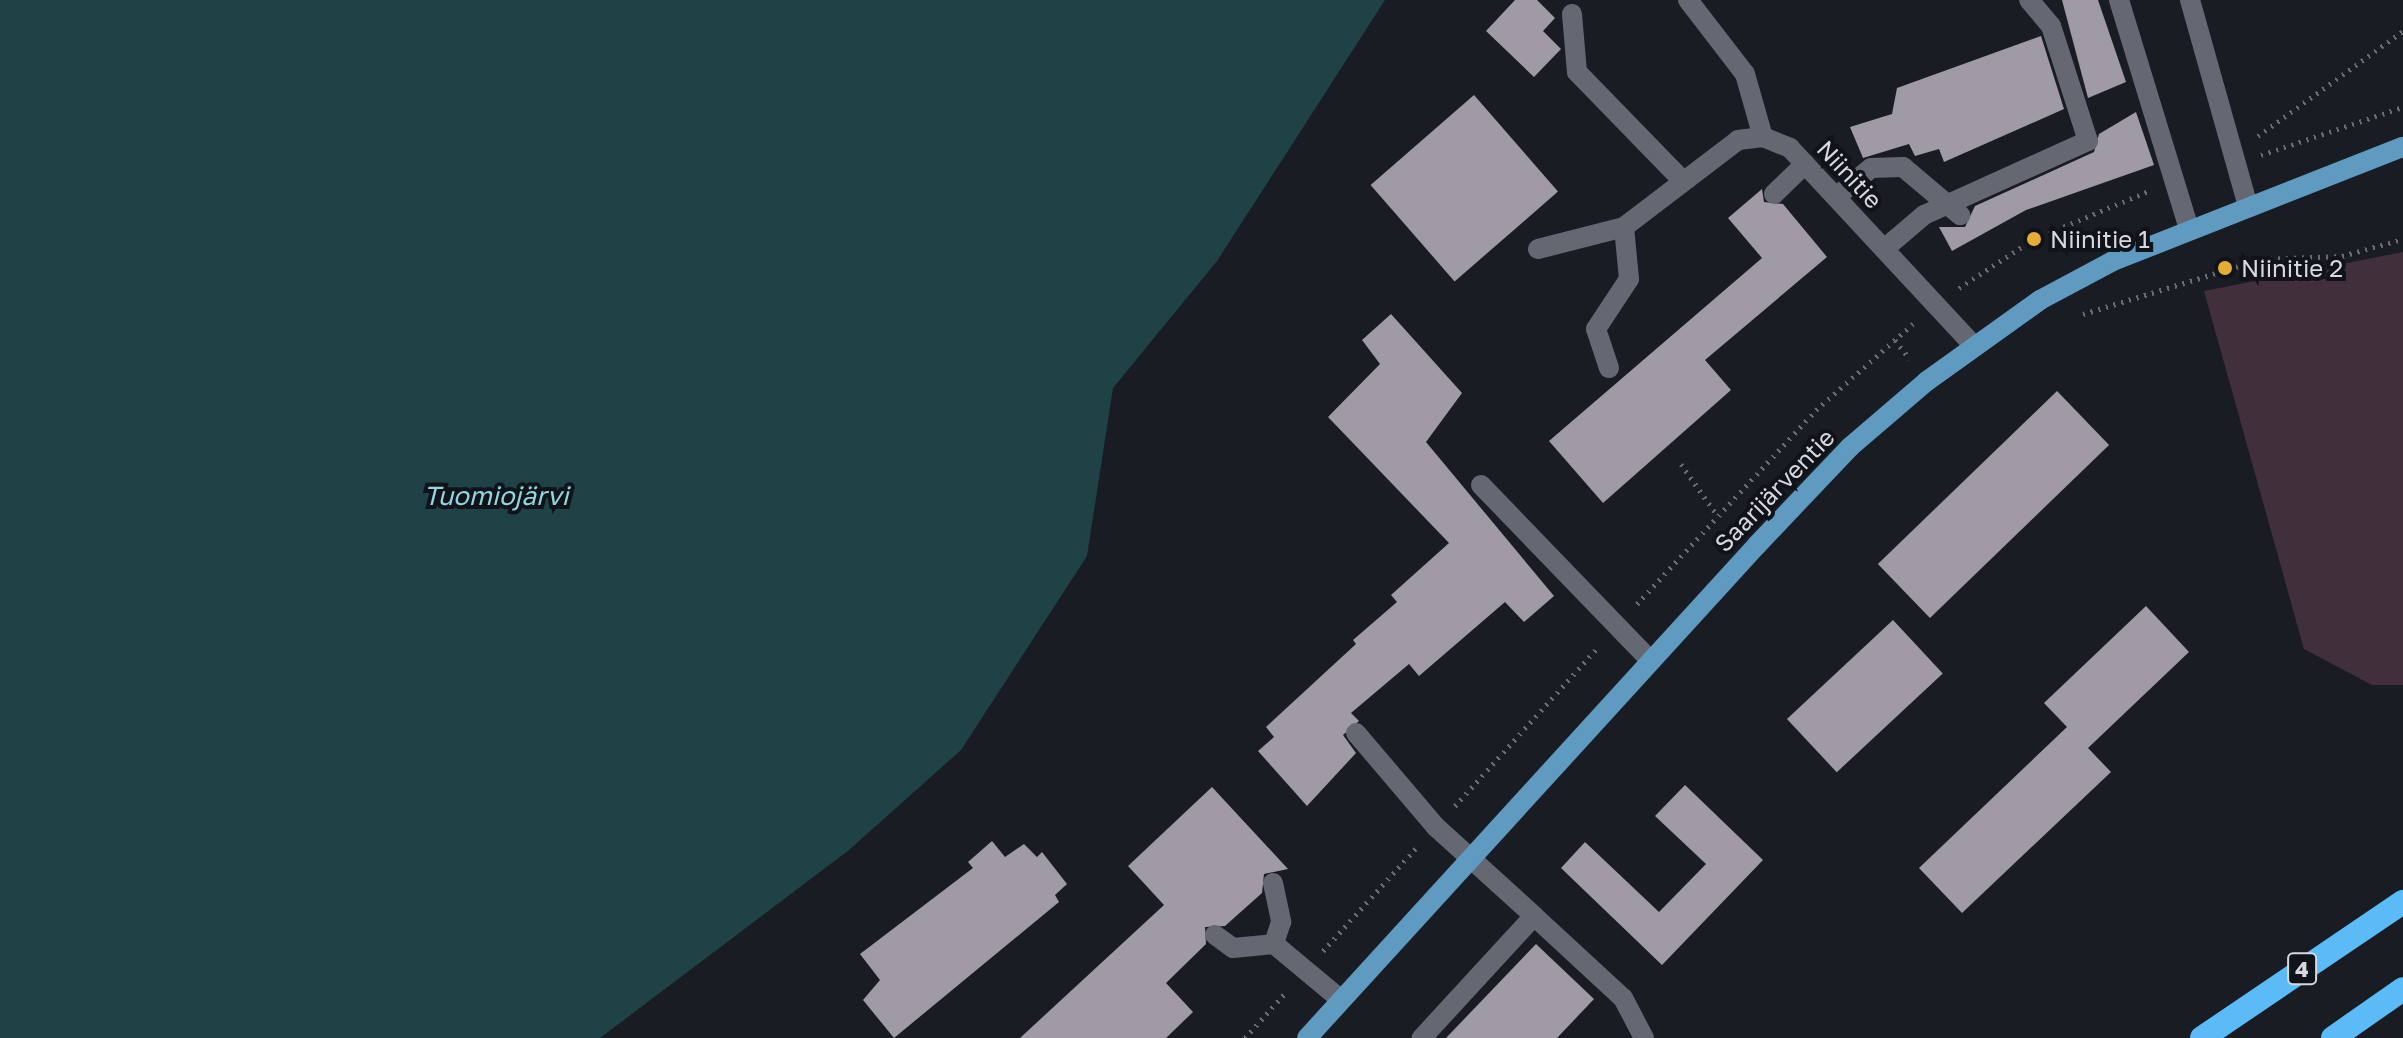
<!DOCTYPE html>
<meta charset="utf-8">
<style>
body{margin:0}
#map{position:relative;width:2403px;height:1038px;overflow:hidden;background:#1a1c24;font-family:"Golos Text",sans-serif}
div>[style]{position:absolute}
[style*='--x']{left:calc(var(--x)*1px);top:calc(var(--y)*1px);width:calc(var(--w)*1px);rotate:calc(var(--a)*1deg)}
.green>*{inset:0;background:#41303b}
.water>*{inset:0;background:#1e4246}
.building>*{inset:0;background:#9f9aa5;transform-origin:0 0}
.path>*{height:5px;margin-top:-2.5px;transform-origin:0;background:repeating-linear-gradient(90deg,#6a6c73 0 2px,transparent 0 8px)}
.minor>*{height:20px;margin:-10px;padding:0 10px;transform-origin:10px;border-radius:10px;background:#656872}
.major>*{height:20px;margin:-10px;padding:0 10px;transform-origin:10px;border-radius:10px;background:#5f9ac1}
.highway>*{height:24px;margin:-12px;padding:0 12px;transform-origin:12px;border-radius:12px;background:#5bbbf6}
.dots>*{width:22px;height:22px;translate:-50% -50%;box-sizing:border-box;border:4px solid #11131a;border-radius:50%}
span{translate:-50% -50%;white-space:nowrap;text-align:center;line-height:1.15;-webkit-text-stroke:8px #11131a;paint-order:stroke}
.shield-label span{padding:2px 6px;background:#11131a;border:2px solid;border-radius:6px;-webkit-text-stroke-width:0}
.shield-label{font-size:22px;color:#d8d9df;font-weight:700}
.street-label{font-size:24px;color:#d8d9df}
.poi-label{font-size:24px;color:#d8d9df}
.left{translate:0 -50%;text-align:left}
.water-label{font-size:26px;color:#8fd6dd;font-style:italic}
</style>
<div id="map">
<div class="green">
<div style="clip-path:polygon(2403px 252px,2403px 685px,2372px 685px,2304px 649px,2204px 291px)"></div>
</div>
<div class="water">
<div style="clip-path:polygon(0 0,1385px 0,1217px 261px,1113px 388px,1087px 556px,961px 750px,849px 850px,600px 1038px,0 1038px)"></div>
</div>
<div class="building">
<div style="clip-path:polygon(1515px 0,1537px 0,1555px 18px,1543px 31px,1561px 49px,1534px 77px,1486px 31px)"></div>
<div style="clip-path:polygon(2062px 0,2098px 0,2126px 82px,2088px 98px)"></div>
<div style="clip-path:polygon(2041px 36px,2064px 109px,1944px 162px,1939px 149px,1915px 156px,1909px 144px,1863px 158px,1850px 127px,1892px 114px,1897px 88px)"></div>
<div style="left:1474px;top:95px;width:128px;height:137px;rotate:49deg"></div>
<div style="clip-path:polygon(2136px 112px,2154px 165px,2026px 210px,1952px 251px,1939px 227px,1965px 227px,1975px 206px,2094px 152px,2099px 134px)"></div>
<div style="clip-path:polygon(1762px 189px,1764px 202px,1783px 204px,1827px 257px,1705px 360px,1731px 390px,1603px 503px,1549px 441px,1762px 258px,1728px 218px)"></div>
<div style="clip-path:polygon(1391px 314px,1462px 393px,1426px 442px,1554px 596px,1524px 622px,1505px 602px,1419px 676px,1409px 664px,1351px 713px,1359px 721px,1343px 735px,1356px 753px,1307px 806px,1258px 751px,1274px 737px,1266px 727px,1356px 644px,1353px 640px,1397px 602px,1391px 595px,1449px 543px,1328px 417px,1380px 364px,1362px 340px)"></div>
<div style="left:2057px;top:391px;width:75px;height:249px;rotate:46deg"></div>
<div style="clip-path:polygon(2146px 606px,2189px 652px,2088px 748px,2111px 772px,1962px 913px,1919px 868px,2067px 727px,2044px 703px)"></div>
<div style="left:1893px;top:620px;width:73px;height:145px;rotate:47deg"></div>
<div style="clip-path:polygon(1685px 785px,1763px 860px,1662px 965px,1561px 868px,1585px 842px,1659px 912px,1706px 864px,1655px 816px)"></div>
<div style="clip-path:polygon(1212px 787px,1288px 869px,1264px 874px,1262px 893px,1225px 926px,1205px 927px,1206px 944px,1166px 983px,1193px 1012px,1166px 1038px,1020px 1038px,1164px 905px,1128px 866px)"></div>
<div style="clip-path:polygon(992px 841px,1005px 857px,1024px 844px,1037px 857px,1042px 852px,1067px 884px,1055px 895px,1059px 902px,894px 1038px,863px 1000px,880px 980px,860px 954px,973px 868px,968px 862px)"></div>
<div style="clip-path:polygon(1536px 944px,1594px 999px,1557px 1038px,1446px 1038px)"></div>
</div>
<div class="path">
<div style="--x:2258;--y:136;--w:179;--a:-35.9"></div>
<div style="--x:2261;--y:155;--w:150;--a:-18.7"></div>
<div style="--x:1959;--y:288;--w:90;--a:-33.2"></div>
<div style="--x:2034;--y:239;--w:125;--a:-22.7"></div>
<div style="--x:2083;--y:314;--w:187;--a:-17.1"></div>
<div style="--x:2262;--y:259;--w:80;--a:-2.1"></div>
<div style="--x:2342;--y:256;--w:63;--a:-15.6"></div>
<div style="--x:1895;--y:340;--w:24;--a:52"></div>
<div style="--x:1681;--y:464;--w:62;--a:54.8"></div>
<div style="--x:1637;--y:604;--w:264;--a:-47.3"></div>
<div style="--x:1816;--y:410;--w:130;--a:-41.6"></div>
<div style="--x:1455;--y:806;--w:214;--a:-48"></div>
<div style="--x:1323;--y:951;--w:142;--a:-47.9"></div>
<div style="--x:1245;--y:1038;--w:63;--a:-48.2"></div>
</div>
<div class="minor">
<div style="--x:1688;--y:0;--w:93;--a:52.4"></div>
<div style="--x:1745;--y:74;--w:66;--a:74.1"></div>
<div style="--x:2119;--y:0;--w:236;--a:73"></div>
<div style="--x:2190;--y:0;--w:211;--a:74.3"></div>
<div style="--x:1572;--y:14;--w:58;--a:85.1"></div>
<div style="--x:1577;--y:72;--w:152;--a:45.8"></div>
<div style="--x:1774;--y:194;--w:43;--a:-44.1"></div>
<div style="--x:1836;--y:197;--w:45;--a:-39.6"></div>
<div style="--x:1871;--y:168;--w:32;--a:-2"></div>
<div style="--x:1903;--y:167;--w:75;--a:40.1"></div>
<div style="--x:1538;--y:249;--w:89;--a:-14.3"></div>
<div style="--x:1624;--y:227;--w:143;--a:-37.3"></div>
<div style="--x:1738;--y:140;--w:25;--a:-7"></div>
<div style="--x:1763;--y:137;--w:29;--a:22"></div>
<div style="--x:1790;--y:148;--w:269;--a:47.1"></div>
<div style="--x:1884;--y:249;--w:52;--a:-40.4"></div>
<div style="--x:1924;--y:215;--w:180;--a:-24.3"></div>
<div style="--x:2088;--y:141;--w:121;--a:-107.8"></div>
<div style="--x:2051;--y:26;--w:34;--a:-130"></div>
<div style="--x:1609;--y:368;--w:41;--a:-108.4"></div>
<div style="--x:1596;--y:329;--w:60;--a:-56.6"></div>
<div style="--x:1629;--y:279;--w:52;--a:-95.5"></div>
<div style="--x:1481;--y:485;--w:242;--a:46"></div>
<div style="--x:1356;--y:733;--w:123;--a:49.6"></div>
<div style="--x:1436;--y:827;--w:132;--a:42.2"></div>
<div style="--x:1534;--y:916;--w:166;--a:132.6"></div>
<div style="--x:1273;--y:883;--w:40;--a:78"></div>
<div style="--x:1281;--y:922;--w:23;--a:108"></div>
<div style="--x:1534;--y:916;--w:121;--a:42.7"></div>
<div style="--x:1623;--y:998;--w:45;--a:62.3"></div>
<div style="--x:1215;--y:935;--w:22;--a:36"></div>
<div style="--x:1233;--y:948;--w:41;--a:-5.6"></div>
<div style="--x:1274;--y:944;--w:86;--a:39.8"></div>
</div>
<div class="major">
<div style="--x:1307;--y:1038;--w:667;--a:-47.61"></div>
<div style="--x:1757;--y:545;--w:135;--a:-46.5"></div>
<div style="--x:1850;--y:447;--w:101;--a:-40.6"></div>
<div style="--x:1927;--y:381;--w:139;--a:-35.6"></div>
<div style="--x:2040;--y:300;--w:83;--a:-28.1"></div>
<div style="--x:2113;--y:261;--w:312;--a:-21.5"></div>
</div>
<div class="highway">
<div style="--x:2202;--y:1038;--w:243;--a:-34.1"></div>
<div style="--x:2333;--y:1038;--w:85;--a:-35"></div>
</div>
<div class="dots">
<div style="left:2034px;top:239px;background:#e5ad35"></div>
<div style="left:2225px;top:268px;background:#e5ad35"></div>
</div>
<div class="shield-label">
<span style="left:2302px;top:969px">4</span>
</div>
<div class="street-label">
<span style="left:1850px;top:174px;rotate:47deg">Niinitie</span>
<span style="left:1774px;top:490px;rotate:-46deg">Saarijärventie</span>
</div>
<div class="poi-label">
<span class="left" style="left:2050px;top:239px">Niinitie 1</span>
<span class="left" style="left:2241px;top:268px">Niinitie 2</span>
</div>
<div class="water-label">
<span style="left:496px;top:496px">Tuomiojärvi</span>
</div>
</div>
